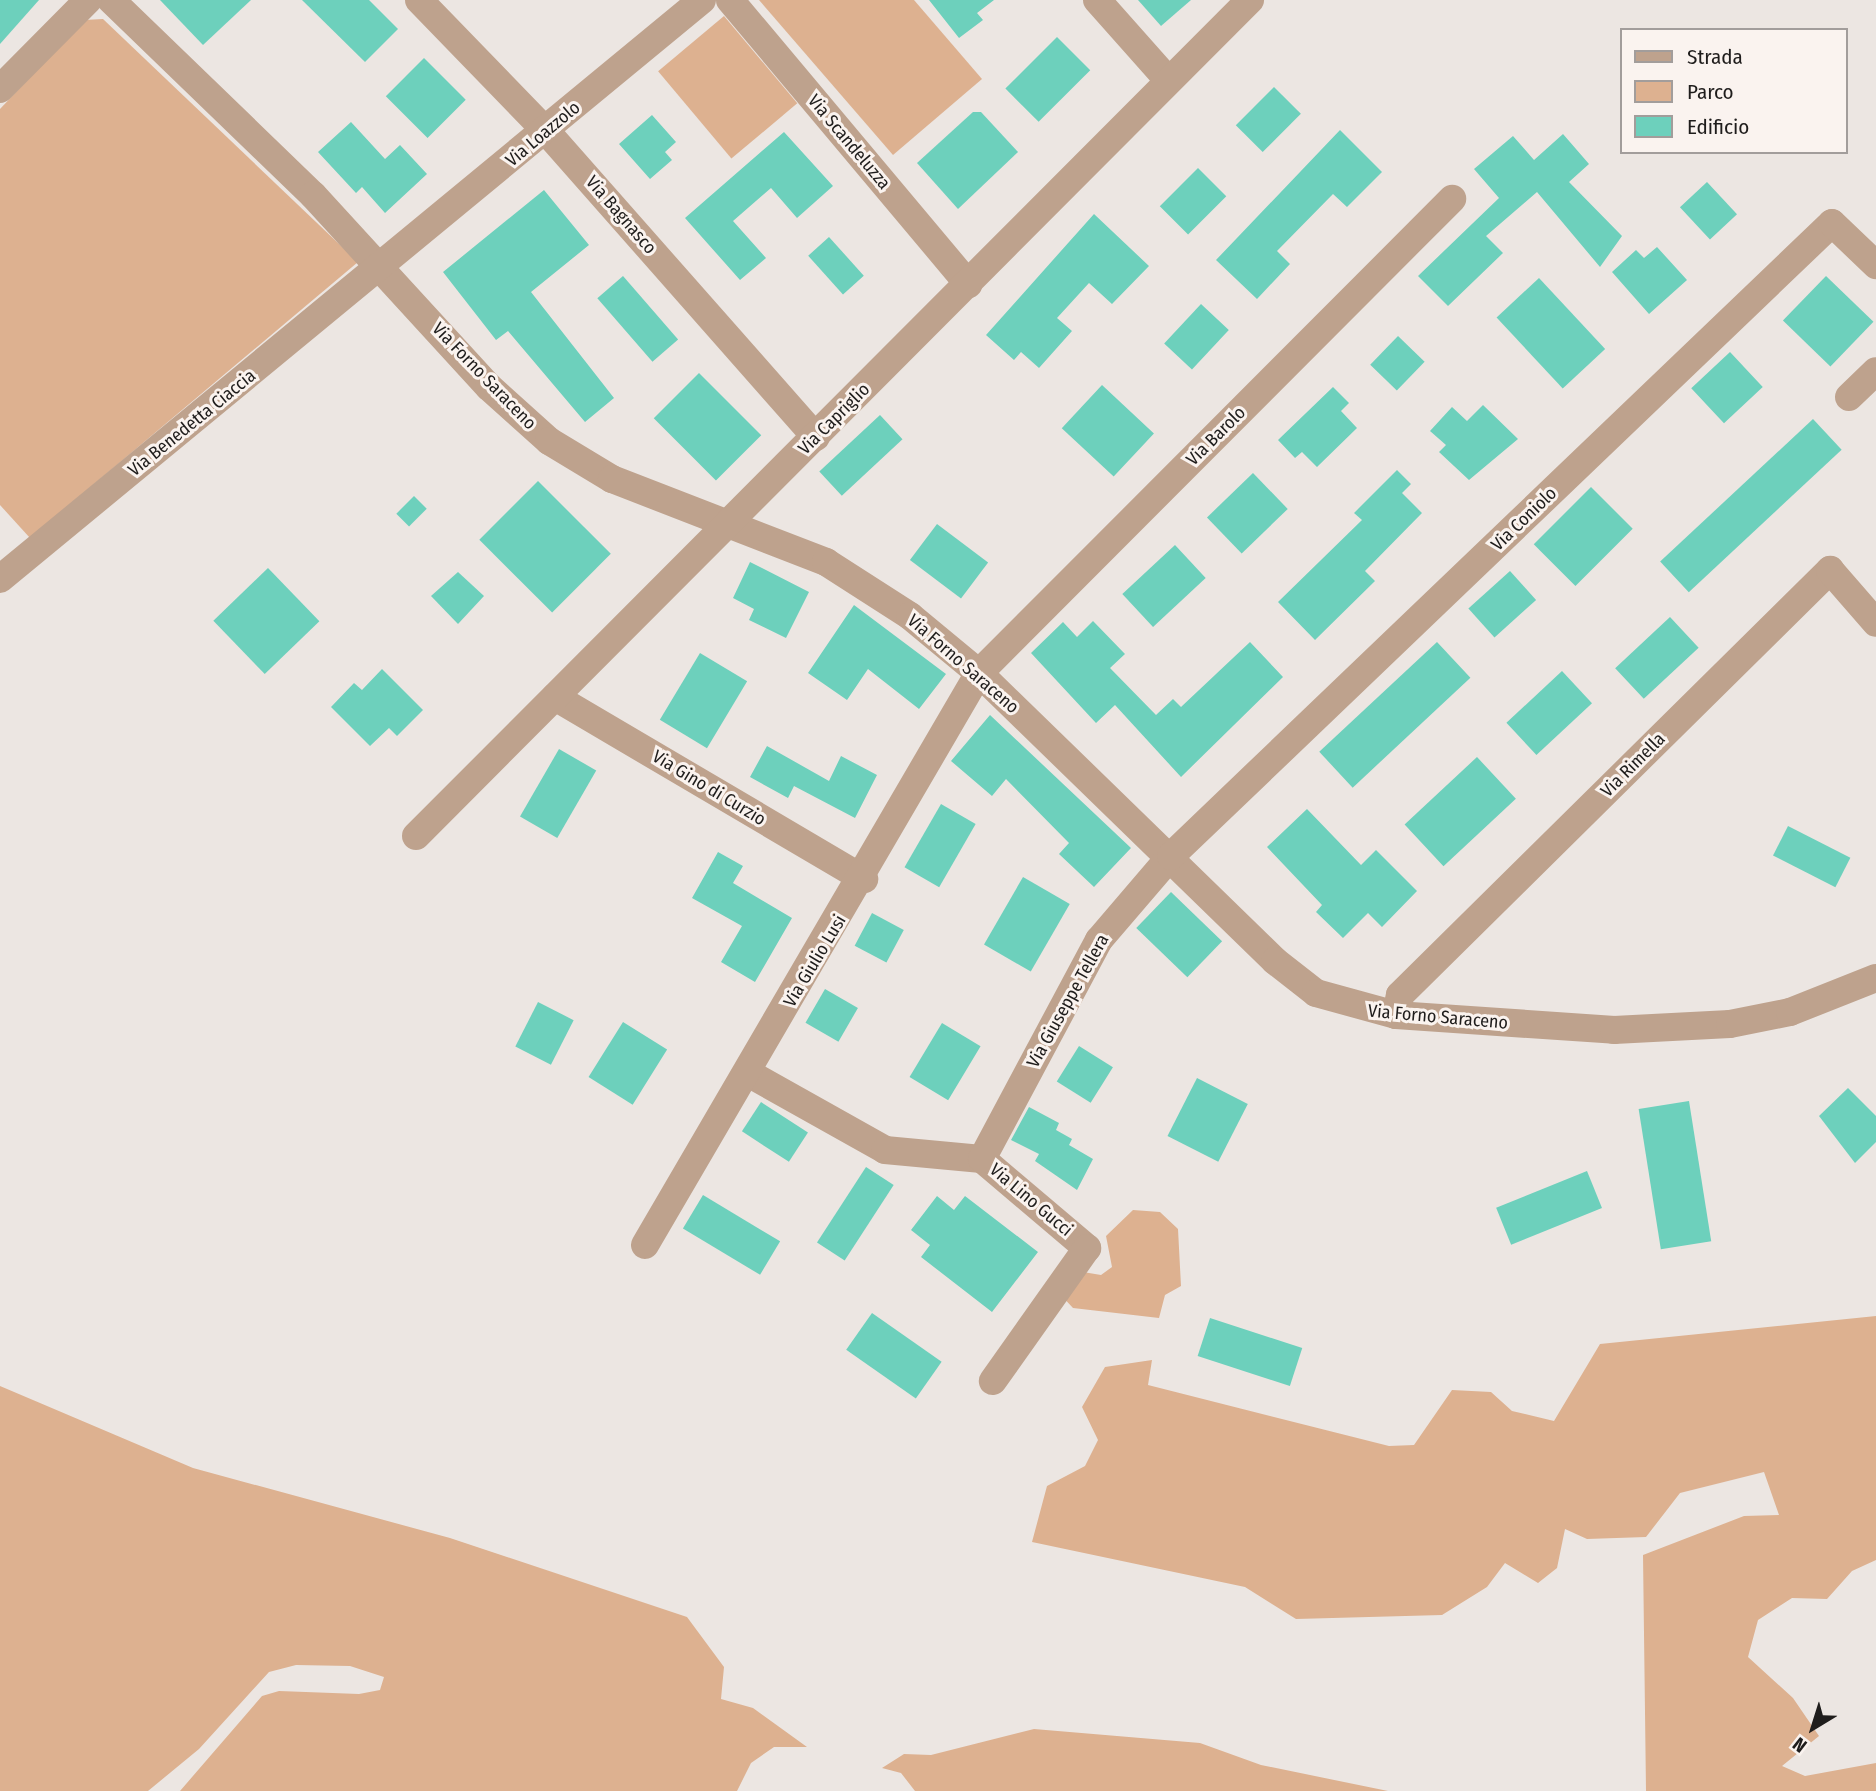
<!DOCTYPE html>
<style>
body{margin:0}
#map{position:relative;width:1876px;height:1791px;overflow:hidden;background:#ece6e2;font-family:"Fira Sans Condensed",sans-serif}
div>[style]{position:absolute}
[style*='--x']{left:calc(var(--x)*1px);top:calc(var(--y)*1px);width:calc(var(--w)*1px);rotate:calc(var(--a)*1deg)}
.green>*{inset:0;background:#ddb190;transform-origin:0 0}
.building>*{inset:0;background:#6dd0bc;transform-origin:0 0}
.minor>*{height:28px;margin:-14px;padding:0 14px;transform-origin:14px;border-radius:14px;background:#bea28d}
span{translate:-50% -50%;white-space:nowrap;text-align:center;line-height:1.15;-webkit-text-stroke:6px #faf3ef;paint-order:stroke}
.street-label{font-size:18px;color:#1f1d1c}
.legend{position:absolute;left:1620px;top:28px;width:228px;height:126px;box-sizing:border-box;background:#faf3ef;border:2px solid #a29d9b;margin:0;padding:9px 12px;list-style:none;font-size:21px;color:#1f1d1c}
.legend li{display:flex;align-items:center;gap:14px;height:35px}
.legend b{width:35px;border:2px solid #a29d9b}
.north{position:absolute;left:1778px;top:1693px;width:70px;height:70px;-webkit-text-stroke:5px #faf3ef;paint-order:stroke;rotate:218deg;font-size:19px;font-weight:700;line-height:28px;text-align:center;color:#1f1d1c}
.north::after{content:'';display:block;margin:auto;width:24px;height:32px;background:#1f1d1c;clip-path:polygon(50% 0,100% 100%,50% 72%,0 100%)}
</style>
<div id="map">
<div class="green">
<div style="clip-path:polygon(759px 0,914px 0,982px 79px,893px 155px)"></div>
<div style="left:724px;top:16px;width:114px;height:86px;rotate:50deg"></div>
<div style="clip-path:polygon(103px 19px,358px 262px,30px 538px,0 505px,0 109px,84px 20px)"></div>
<div style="clip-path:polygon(1133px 1210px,1160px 1212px,1178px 1229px,1181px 1286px,1165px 1295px,1159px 1318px,1073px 1308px,1059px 1293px,1077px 1271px,1101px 1275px,1112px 1267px,1106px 1236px)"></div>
<div style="clip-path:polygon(1876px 1316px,1876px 1560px,1852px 1571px,1827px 1599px,1792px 1598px,1758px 1620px,1748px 1657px,1793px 1698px,1819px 1736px,1782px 1766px,1805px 1776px,1876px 1763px,1876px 1791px,1646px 1791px,1643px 1555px,1744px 1516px,1779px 1515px,1764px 1472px,1680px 1493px,1646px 1537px,1587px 1539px,1565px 1529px,1557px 1568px,1538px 1583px,1505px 1563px,1487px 1587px,1442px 1615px,1296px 1619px,1245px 1587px,1032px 1542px,1047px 1486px,1085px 1466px,1098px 1440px,1082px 1407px,1105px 1367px,1152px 1360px,1148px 1385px,1389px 1446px,1414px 1445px,1452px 1390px,1491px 1392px,1512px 1411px,1554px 1421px,1600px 1344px)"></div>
<div style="clip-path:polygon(0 1386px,193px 1468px,450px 1538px,687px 1617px,724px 1667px,721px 1699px,753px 1708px,807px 1747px,774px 1747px,751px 1763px,737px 1791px,180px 1791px,262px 1696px,279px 1691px,359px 1694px,380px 1690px,384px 1677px,350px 1666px,296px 1665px,269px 1672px,199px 1749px,148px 1791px,0 1791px)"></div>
<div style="clip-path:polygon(1034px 1729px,1200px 1743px,1261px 1765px,1388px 1791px,915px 1791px,901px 1773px,882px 1768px,904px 1754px,931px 1755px)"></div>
</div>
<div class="building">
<div style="clip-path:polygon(0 0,39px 0,0 44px)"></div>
<div style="clip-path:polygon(160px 0,251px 0,203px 45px)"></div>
<div style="clip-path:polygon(302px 0,369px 0,398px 29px,365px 62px)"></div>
<div style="clip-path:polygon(929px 0,994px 0,977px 13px,983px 20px,959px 38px)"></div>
<div style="clip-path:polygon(1138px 0,1191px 0,1161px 26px)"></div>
<div style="left:1057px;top:37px;width:47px;height:73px;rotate:45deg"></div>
<div style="left:424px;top:58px;width:59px;height:54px;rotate:45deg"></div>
<div style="left:1274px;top:87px;width:38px;height:54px;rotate:45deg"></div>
<div style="clip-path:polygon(973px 112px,981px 112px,1018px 152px,958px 209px,917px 163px)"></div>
<div style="clip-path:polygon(652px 115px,676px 142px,665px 152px,672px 160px,650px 179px,619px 144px)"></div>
<div style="clip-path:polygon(351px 122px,385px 159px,400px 145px,427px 174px,385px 213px,362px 187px,356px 193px,318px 152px)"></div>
<div style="clip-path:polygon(1340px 130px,1382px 172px,1347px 207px,1333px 194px,1277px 251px,1290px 264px,1257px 299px,1216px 260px)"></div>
<div style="clip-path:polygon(784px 132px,833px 186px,797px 218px,771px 188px,733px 221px,766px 258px,740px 280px,685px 218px)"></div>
<div style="clip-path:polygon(1563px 134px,1589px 164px,1569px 182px,1622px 236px,1600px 267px,1537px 192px,1486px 236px,1503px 253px,1448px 306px,1418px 276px,1499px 198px,1474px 169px,1513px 136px,1534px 160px)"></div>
<div style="left:1198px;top:168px;width:40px;height:54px;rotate:45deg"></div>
<div style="left:1707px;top:182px;width:44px;height:37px;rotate:47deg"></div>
<div style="clip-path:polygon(544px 190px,589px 245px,531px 292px,614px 398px,585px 422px,508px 331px,496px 340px,443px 272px)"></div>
<div style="clip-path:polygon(1094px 214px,1149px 266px,1112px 304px,1089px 283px,1057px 318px,1072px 331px,1039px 368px,1021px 352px,1014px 360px,986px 335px)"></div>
<div style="left:829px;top:237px;width:52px;height:28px;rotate:48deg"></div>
<div style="clip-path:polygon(1657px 247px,1687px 280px,1649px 314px,1612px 272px,1636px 250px,1644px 258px)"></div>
<div style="left:623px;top:276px;width:84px;height:34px;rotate:49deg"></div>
<div style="left:1826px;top:276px;width:66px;height:62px;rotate:44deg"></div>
<div style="left:1539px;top:278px;width:97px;height:58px;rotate:47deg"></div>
<div style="left:1201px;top:304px;width:38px;height:54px;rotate:43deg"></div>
<div style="left:1398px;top:336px;width:37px;height:40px;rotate:44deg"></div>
<div style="left:1730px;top:352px;width:48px;height:53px;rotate:47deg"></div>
<div style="left:699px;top:373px;width:88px;height:64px;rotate:45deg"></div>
<div style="left:1102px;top:385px;width:71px;height:59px;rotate:43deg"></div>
<div style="clip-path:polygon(1333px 387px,1349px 403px,1341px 411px,1357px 428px,1317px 467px,1302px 452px,1295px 458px,1278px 440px)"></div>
<div style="clip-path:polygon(1483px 405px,1518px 439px,1469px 480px,1439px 452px,1446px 445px,1430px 431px,1452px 407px,1467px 421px)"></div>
<div style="left:880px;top:415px;width:33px;height:83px;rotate:47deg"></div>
<div style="left:1813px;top:419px;width:42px;height:209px;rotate:47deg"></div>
<div style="clip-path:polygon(1397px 470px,1411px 484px,1402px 493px,1422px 513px,1365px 571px,1375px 581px,1315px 640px,1278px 602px,1362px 520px,1354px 513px)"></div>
<div style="left:1253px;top:473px;width:50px;height:64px;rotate:46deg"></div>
<div style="left:538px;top:481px;width:103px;height:83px;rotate:45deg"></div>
<div style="left:1591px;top:487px;width:59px;height:81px;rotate:45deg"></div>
<div style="left:414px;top:496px;width:18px;height:25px;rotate:45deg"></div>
<div style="left:937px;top:524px;width:64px;height:45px;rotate:37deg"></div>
<div style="left:1175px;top:545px;width:45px;height:72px;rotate:47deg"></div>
<div style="clip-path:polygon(750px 562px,809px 592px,786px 638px,749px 620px,754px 609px,733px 598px)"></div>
<div style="left:268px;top:568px;width:74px;height:76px;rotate:46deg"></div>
<div style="left:1510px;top:571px;width:39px;height:56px;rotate:48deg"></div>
<div style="clip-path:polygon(458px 572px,484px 596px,458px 624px,431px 596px)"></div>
<div style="clip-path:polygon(854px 605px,946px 674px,919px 709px,868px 669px,847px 700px,808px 673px)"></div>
<div style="left:1670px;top:617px;width:42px;height:75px;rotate:47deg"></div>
<div style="clip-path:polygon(1093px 621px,1125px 654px,1110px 668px,1156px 715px,1173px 699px,1181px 707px,1250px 642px,1283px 677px,1181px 777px,1115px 705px,1096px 723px,1031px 653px,1063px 622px,1077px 637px)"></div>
<div style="left:1437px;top:642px;width:49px;height:161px;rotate:47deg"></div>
<div style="left:700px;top:653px;width:55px;height:78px;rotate:31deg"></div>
<div style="clip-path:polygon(382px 669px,423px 710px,397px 736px,389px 728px,370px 746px,331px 707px,354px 683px,362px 690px)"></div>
<div style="left:1562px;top:671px;width:44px;height:76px;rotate:47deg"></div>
<div style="clip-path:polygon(990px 715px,1131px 848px,1094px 887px,1059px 854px,1069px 843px,1006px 779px,992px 796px,951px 761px)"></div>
<div style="clip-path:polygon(767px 746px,829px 781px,841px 756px,877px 775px,855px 818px,794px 786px,788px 798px,750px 777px)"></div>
<div style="left:559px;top:749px;width:43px;height:78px;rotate:30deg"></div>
<div style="left:1477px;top:757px;width:57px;height:99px;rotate:47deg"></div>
<div style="left:941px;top:804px;width:40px;height:73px;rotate:30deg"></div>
<div style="clip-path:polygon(1307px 809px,1361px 865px,1376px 850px,1417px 891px,1382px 927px,1368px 913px,1343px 938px,1316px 912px,1322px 905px,1267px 847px)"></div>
<div style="left:1788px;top:826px;width:70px;height:33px;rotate:27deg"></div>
<div style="clip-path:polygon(718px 852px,743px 866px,733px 883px,792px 918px,755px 982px,721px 962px,742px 926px,692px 898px)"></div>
<div style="left:1023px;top:877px;width:54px;height:78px;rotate:30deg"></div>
<div style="left:1171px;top:892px;width:71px;height:50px;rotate:44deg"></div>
<div style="left:872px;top:913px;width:36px;height:37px;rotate:28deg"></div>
<div style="left:825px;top:989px;width:38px;height:39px;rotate:30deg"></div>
<div style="left:538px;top:1002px;width:40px;height:50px;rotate:27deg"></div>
<div style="left:623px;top:1022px;width:52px;height:65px;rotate:32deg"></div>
<div style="left:942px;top:1023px;width:45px;height:63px;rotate:31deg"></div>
<div style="left:1079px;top:1046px;width:40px;height:42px;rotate:32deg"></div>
<div style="left:1197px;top:1078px;width:57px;height:65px;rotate:27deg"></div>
<div style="clip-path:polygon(1848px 1088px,1876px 1116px,1876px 1142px,1855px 1163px,1819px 1116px)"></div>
<div style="left:1689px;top:1101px;width:142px;height:51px;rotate:81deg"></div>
<div style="left:761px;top:1102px;width:56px;height:35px;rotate:33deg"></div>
<div style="clip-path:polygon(1029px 1107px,1059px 1123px,1056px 1130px,1072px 1139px,1069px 1145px,1093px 1159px,1077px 1190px,1035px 1161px,1039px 1154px,1011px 1140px)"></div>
<div style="left:866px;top:1167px;width:33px;height:90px;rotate:33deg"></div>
<div style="left:1587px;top:1171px;width:40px;height:98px;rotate:68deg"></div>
<div style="left:703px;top:1195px;width:90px;height:39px;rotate:31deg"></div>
<div style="clip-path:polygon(937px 1196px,954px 1210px,965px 1196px,1038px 1252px,992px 1312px,921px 1257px,930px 1245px,911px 1230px)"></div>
<div style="left:872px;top:1313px;width:85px;height:45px;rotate:35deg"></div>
<div style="left:1210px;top:1318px;width:97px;height:40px;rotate:18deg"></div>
</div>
<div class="minor">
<div style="--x:111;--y:0;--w:281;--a:44"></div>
<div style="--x:313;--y:195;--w:260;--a:47.5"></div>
<div style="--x:489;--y:387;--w:81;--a:42"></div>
<div style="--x:549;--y:441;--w:74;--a:31.1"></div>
<div style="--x:612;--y:479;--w:230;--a:21.2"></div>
<div style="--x:826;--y:562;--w:100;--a:32.7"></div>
<div style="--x:910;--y:616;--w:89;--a:39.6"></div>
<div style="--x:979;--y:673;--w:413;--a:44.2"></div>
<div style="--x:1275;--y:961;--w:52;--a:38"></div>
<div style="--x:1316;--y:993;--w:83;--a:15.4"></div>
<div style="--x:1396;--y:1015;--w:219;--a:3.9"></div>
<div style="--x:1614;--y:1030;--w:116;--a:-3"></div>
<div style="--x:1730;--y:1024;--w:61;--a:-11.3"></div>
<div style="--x:1790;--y:1012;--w:92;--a:-21.6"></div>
<div style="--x:419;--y:0;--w:182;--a:45.9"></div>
<div style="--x:546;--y:131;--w:408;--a:48.6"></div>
<div style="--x:730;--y:0;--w:371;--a:50"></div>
<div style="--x:1097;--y:0;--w:108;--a:48.4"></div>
<div style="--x:0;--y:89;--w:125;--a:-45.3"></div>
<div style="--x:1849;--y:397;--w:37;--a:-44"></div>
<div style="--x:0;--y:579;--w:910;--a:-39.52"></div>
<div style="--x:555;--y:697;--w:359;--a:30.5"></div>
<div style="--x:416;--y:836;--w:1181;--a:-45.07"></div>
<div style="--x:1396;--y:1015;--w:20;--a:-79"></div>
<div style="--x:1400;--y:995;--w:605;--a:-44.66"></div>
<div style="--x:1830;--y:570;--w:70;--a:49"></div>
<div style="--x:748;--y:1073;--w:157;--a:29.3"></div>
<div style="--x:885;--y:1150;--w:97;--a:5.3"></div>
<div style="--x:982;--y:1159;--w:138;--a:40.3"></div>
<div style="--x:1087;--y:1248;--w:163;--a:125.3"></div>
<div style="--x:982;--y:1159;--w:248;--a:-61.9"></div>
<div style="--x:1099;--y:940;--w:111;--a:-49.4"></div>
<div style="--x:1171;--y:856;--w:915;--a:-43.76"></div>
<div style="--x:1832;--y:223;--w:61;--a:43.7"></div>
<div style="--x:645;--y:1245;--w:662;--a:-59.72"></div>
<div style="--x:979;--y:673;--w:670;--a:-45.06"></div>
</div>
<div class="street-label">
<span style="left:543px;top:134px;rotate:-40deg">Via Loazzolo</span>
<span style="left:849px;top:142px;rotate:50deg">Via Scandeluzza</span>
<span style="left:621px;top:215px;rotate:49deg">Via Bagnasco</span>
<span style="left:484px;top:376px;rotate:46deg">Via Forno Saraceno</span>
<span style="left:834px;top:419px;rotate:-45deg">Via Capriglio</span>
<span style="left:192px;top:423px;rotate:-39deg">Via Benedetta Ciaccia</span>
<span style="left:1216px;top:436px;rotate:-45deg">Via Barolo</span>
<span style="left:1524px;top:519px;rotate:-44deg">Via Coniolo</span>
<span style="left:963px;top:664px;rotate:41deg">Via Forno Saraceno</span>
<span style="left:1633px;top:765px;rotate:-45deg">Via Rimella</span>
<span style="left:709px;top:788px;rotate:31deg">Via Gino di Curzio</span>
<span style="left:815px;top:961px;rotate:-59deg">Via Giulio Lusi</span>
<span style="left:1068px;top:1001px;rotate:-61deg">Via Giuseppe Tellera</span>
<span style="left:1438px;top:1017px;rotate:5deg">Via Forno Saraceno</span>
<span style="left:1031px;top:1200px;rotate:40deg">Via Lino Gucci</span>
</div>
<ul class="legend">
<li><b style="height:9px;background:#bea28d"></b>Strada</li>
<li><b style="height:19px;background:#ddb190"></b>Parco</li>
<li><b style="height:19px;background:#6dd0bc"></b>Edificio</li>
</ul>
<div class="north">N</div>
</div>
